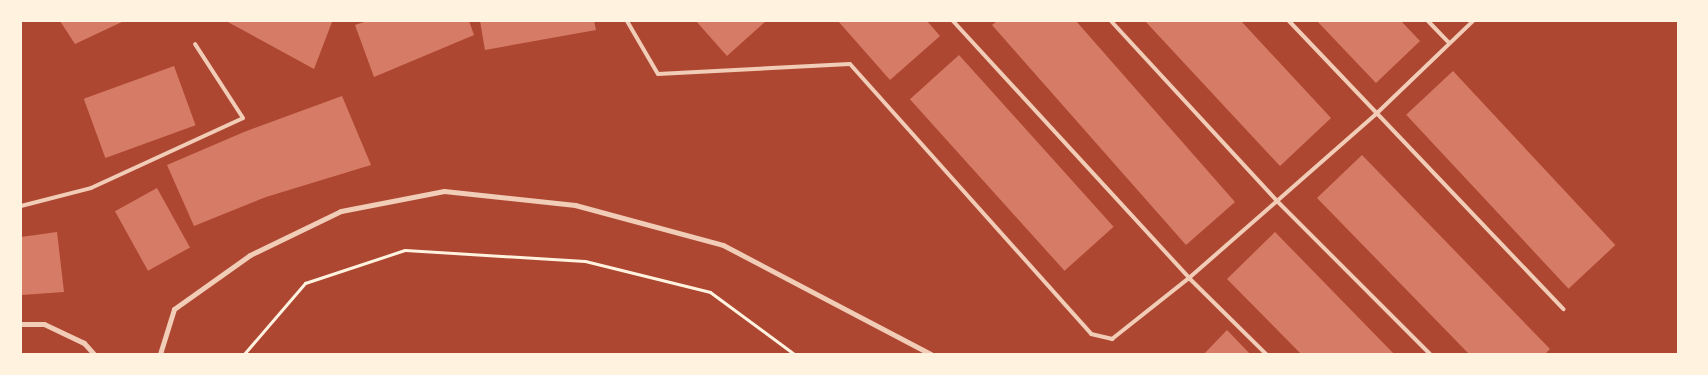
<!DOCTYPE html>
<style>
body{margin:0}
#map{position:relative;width:1708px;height:375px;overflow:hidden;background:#c8553d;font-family:"DejaVu Sans",sans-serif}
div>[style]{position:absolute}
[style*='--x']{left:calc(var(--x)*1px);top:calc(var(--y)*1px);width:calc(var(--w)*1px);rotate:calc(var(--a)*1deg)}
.green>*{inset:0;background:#ae4732;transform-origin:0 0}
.building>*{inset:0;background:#d67c66;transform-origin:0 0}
.path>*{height:3px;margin:-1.5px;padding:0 1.5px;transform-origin:1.5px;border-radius:1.5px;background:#fff3e0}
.service>*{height:4px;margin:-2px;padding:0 2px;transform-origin:2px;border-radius:2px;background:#f1ccb7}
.minor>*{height:5px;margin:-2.5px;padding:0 2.5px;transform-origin:2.5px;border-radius:2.5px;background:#f1ccb7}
.secondary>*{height:10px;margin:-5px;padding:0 5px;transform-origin:5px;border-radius:5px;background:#fff3e0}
span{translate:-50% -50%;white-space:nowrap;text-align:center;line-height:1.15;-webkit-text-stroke:4.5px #fff3e0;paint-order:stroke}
.frame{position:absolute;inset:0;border:22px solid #fff3e0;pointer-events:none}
</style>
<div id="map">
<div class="green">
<div style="left:21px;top:21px;width:1666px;height:333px"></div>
</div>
<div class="building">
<div style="clip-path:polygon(60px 21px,124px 21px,75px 44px)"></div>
<div style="clip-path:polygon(226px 21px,331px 21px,332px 22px,314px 69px)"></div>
<div style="clip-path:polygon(367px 21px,469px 21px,474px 35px,374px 77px,355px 25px)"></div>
<div style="clip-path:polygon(480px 21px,594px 21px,596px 30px,485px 50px)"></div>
<div style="clip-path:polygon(696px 21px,766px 21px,727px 56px)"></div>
<div style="clip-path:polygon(838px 21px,927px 21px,940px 36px,890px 80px)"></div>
<div style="clip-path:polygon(997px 21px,1076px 21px,1235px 202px,1186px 245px,992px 25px)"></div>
<div style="clip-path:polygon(1145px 21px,1241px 21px,1331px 118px,1280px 166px)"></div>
<div style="clip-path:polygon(1317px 21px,1401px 21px,1420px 41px,1376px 83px)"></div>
<div style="left:959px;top:55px;width:231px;height:66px;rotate:48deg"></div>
<div style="left:174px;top:66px;width:63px;height:96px;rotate:70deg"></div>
<div style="left:1453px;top:71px;width:238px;height:64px;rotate:47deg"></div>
<div style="clip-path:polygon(342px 96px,371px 165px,266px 197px,194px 226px,167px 165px,244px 132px)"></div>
<div style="clip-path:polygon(1362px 155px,1550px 349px,1545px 354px,1469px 354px,1317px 198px)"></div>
<div style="left:157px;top:188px;width:68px;height:48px;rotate:61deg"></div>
<div style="clip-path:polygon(57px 232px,64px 292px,21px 295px,21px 237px)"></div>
<div style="clip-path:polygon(1275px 232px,1394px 354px,1301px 354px,1227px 279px)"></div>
<div style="clip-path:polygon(1227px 330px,1250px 354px,1204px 354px)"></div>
</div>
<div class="path">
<div style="--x:244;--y:354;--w:94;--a:-49.3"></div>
<div style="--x:305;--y:283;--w:105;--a:-18.3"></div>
<div style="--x:405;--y:250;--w:180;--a:3.5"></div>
<div style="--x:585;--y:261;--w:129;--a:13.9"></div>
<div style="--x:710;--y:292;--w:104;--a:36.4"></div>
</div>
<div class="service">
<div style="--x:627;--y:21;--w:61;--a:59.7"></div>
<div style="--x:658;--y:74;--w:192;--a:-3"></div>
<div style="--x:850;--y:64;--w:362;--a:48.2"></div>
<div style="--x:1091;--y:334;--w:22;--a:13"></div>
<div style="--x:1112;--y:339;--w:98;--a:-38.4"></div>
<div style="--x:1189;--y:278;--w:117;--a:-41.2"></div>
<div style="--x:1277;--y:201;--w:130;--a:-41.3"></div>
<div style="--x:1375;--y:115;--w:136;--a:-43.8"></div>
<div style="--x:953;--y:21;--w:349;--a:47.4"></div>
<div style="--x:1189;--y:278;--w:108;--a:44.6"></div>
<div style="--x:1111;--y:21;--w:245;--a:47.3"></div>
<div style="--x:1277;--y:201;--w:216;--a:45"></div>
<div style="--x:1289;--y:21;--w:398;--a:46.4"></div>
<div style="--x:1428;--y:21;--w:30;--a:46"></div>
<div style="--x:21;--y:206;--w:72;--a:-14.4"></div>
<div style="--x:91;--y:188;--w:167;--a:-24.7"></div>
<div style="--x:243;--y:118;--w:88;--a:-123"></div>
</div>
<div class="minor">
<div style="--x:21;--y:324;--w:23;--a:0"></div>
<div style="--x:44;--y:324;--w:44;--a:25.4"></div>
<div style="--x:84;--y:343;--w:15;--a:48"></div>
<div style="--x:160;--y:354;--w:47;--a:-72.7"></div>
<div style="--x:174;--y:309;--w:93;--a:-35.4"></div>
<div style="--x:250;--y:255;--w:101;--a:-25.8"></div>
<div style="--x:341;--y:211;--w:105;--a:-11"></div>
<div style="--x:444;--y:191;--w:132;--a:6.1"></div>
<div style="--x:575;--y:205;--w:153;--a:15.1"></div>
<div style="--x:723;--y:245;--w:235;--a:27.7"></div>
</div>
<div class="secondary">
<div style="--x:1682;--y:354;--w:333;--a:-90"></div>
</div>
<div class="frame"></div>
</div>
